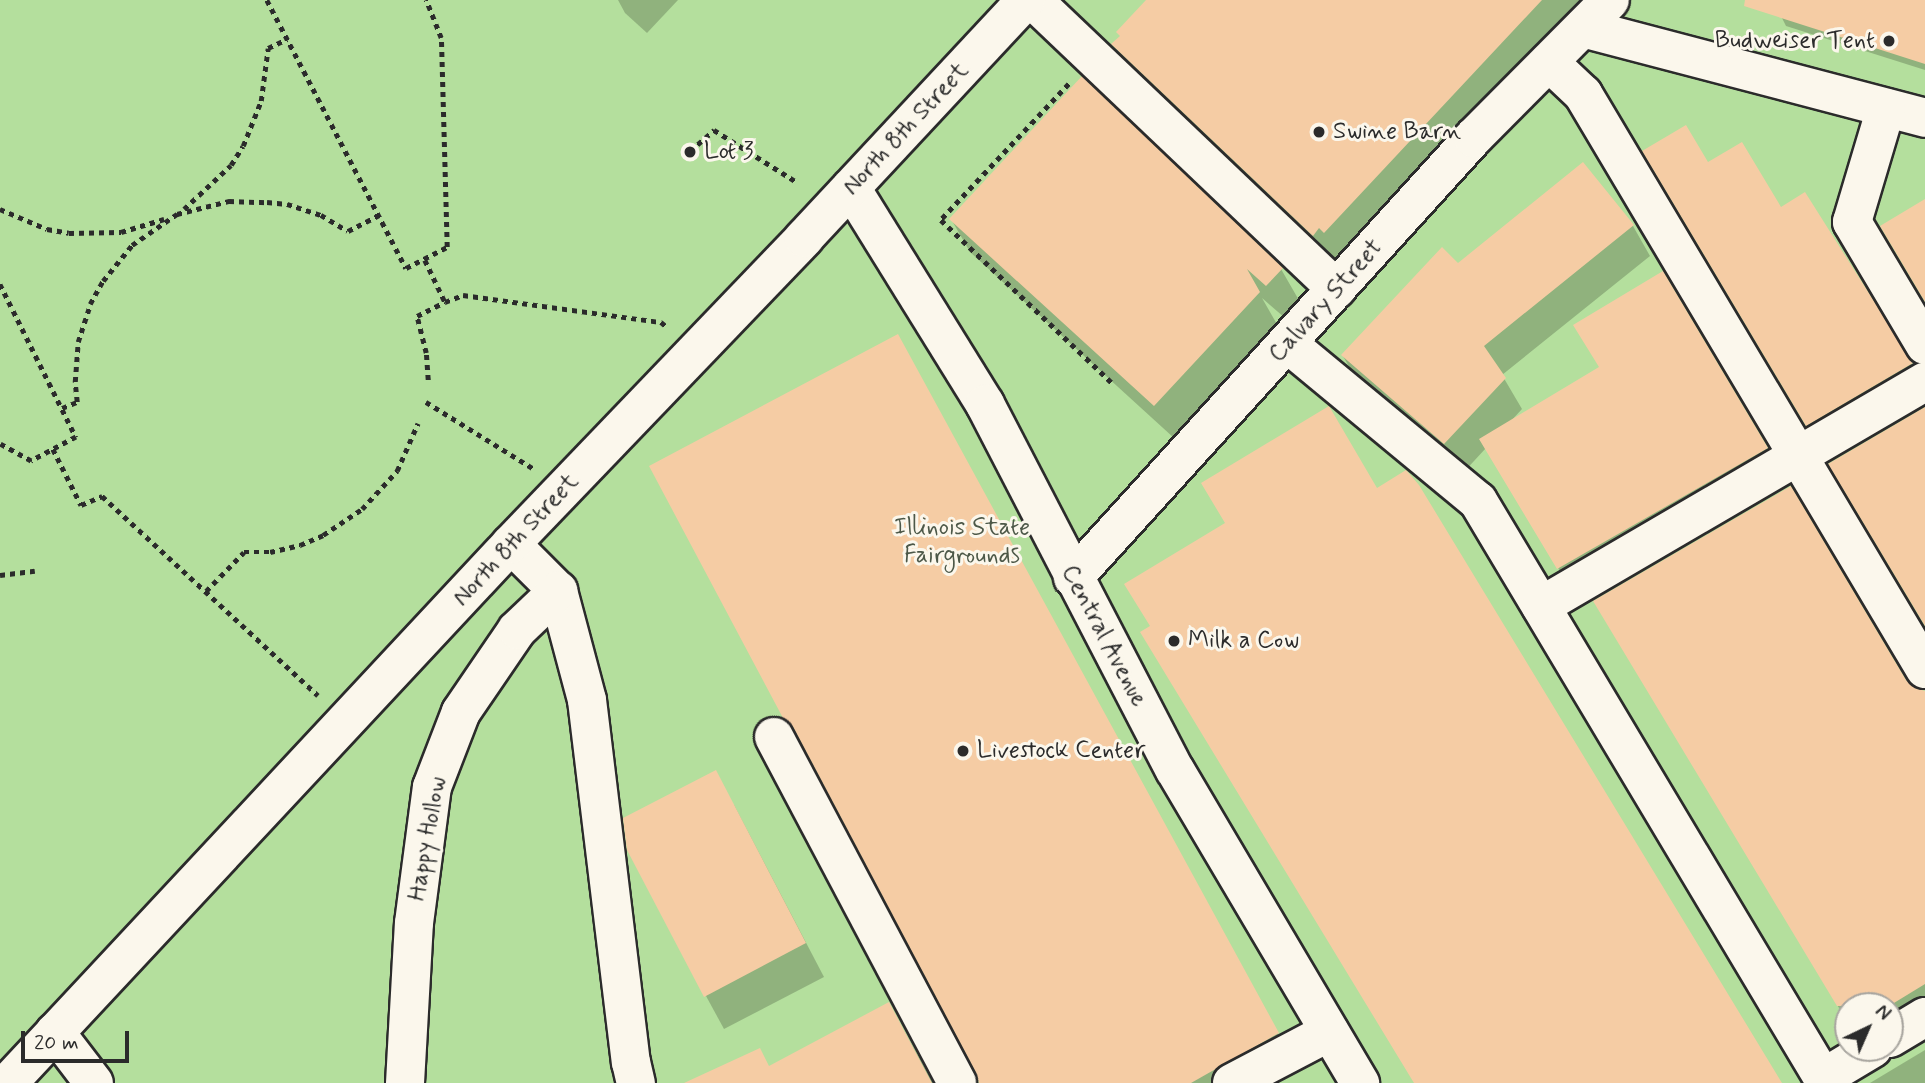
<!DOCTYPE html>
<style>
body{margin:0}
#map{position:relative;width:1925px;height:1083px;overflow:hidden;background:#fbf7ec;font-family:Mynerve,sans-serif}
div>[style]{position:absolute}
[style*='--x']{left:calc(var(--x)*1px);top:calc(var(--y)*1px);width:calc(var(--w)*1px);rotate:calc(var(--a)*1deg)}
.green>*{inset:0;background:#b4df9d}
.shadow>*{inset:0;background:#0003}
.building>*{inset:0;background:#f5cca4}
.path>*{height:4.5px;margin-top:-2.25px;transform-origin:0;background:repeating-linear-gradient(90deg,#2b2b2b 0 5px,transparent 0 10px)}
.roads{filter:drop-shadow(2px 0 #2b2b2b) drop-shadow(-2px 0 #2b2b2b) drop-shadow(0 2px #2b2b2b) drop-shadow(0 -2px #2b2b2b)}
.minor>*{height:38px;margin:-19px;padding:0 19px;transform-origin:19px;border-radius:19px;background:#fbf7ec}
.dots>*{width:19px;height:19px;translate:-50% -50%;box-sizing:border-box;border:4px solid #fbf7ec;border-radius:50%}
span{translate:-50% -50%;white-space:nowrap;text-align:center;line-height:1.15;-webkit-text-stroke:6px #fbf7ec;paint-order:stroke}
.poi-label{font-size:24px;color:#2b2b2b}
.right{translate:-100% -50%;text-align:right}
.left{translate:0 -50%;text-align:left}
.street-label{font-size:24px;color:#2b2b2b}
.park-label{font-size:24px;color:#4d5848}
.north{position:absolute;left:1834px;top:992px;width:70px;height:70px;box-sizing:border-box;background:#fbf7ec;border:2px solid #a8a59f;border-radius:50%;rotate:44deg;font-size:19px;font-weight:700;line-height:28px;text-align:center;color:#2b2b2b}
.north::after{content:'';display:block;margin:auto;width:24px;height:32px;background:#2b2b2b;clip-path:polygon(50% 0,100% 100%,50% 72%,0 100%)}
.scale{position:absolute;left:21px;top:1031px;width:108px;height:32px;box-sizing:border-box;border:4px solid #2b2b2b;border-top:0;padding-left:9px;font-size:21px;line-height:24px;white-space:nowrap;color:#2b2b2b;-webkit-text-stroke:5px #fbf7ec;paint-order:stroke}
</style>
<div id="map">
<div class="green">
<div style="clip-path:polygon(evenodd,0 0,1925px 0,1925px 1083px,0 1083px,0 0,1848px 1006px,1890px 1006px,1890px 1048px,1848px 1048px,1848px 1006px)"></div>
</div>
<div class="shadow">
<div style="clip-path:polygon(618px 0,678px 0,647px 33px,625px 13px)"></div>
<div style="clip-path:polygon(1148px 0,1592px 0,1332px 267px,1133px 77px,1114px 45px)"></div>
<div style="clip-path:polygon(1787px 0,1925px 0,1925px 70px,1786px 26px,1782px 18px)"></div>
<div style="clip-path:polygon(1583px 164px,1633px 226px,1650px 256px,1502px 375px,1522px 409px,1511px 421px,1600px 368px,1662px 274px,1786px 482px,1578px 601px,1486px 448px,1462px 474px,1360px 386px,1343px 356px)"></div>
<div style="clip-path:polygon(1708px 164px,1842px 251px,1925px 387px,1825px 456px,1663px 183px)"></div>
<div style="clip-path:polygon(951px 219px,1281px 269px,1300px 302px,1285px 318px,1262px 298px,1278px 326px,1174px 438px,970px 252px)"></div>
<div style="clip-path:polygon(916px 369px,1296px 1067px,1266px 1083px,981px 1083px,978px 1073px,811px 757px,804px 750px,784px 717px)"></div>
<div style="clip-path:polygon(1615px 634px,1905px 681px,1914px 690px,1925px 692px,1925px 1028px,1890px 1048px,1890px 1006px,1848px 1006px,1848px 1023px)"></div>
<div style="clip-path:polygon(734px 805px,824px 977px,724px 1029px,706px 996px)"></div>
<div style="clip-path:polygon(889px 1004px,933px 1083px,701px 1083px,770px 1067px)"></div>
<div style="clip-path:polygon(1925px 1050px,1925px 1083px,1870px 1083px)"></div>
</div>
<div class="building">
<div style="clip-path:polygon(1146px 0,1542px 0,1324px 233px,1319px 228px,1313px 236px,1111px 44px,1120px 36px,1116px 32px)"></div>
<div style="clip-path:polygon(1745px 0,1925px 0,1925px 64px,1744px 6px)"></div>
<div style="clip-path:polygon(1082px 76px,1283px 268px,1266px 286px,1247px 269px,1260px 292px,1154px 406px,949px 219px)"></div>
<div style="clip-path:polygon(1686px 125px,1708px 162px,1742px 142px,1781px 207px,1805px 192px,1913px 363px,1806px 426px,1642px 151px)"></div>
<div style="clip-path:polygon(1583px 162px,1634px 225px,1484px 346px,1506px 378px,1444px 444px,1341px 355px,1442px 247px,1458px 263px)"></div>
<div style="clip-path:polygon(1925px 199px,1925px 302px,1880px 226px)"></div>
<div style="clip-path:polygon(1663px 271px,1768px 448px,1557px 569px,1479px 439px,1599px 367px,1573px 325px)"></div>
<div style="clip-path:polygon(898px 334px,1279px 1033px,1191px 1083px,979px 1083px,976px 1073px,793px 727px,783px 718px,649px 466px)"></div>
<div style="clip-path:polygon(1329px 406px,1377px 488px,1406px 470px,1419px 485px,1782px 1083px,1414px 1083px,1140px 632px,1150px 626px,1124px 584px,1225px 523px,1201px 483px)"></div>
<div style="clip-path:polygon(1925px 407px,1925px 626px,1828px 464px)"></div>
<div style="clip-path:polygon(1791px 486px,1906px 680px,1915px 688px,1925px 691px,1925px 984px,1889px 1006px,1837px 1006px,1593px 601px)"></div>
<div style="clip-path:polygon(716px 770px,806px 943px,704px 997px,627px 850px,623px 818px)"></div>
<div style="clip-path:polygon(889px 1002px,932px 1083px,684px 1083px,760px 1048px,769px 1066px)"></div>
</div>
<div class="path">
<div style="--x:267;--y:0;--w:302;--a:62.6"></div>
<div style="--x:406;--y:268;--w:46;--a:-27.1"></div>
<div style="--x:447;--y:247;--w:209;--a:-91.6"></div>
<div style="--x:441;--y:38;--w:41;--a:-111.5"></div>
<div style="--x:1069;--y:84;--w:187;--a:133.3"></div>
<div style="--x:941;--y:220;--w:236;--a:43.6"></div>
<div style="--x:690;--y:151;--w:32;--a:-41"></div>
<div style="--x:714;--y:130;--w:99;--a:32.2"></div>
<div style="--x:0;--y:209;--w:51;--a:23.1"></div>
<div style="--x:47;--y:229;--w:22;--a:10"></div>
<div style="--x:69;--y:233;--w:52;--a:-1.1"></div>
<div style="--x:121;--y:232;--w:45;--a:-16.8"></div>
<div style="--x:184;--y:209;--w:64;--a:-43.1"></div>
<div style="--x:231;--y:165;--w:22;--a:-58"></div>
<div style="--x:243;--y:146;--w:48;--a:-68.2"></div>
<div style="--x:261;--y:101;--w:53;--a:-82.5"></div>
<div style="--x:268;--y:48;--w:21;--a:-25"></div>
<div style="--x:425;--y:260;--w:47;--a:64.5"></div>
<div style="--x:445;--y:302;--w:19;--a:-21"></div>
<div style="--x:463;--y:295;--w:200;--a:7.8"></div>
<div style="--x:661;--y:322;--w:8;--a:40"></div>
<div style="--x:0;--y:284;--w:171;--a:63.6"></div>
<div style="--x:76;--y:437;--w:51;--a:151.9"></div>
<div style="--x:31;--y:461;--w:35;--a:-151"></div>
<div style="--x:428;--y:380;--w:27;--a:-94"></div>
<div style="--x:426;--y:353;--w:38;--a:-104"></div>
<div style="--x:417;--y:316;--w:31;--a:-27"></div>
<div style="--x:426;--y:402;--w:127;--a:31.8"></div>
<div style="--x:62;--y:408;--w:16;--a:-22"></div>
<div style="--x:77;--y:402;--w:20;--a:-96"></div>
<div style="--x:75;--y:382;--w:40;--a:-85.7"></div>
<div style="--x:78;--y:342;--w:40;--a:-72"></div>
<div style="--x:90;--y:304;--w:26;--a:-61"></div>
<div style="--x:103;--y:281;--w:46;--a:-51.1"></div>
<div style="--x:132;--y:245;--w:55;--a:-34.6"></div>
<div style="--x:177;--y:214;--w:54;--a:-14"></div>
<div style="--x:229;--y:201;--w:38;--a:2"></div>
<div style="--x:267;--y:202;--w:20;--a:6"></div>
<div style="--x:287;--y:204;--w:36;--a:18"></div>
<div style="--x:321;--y:215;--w:31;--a:31"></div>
<div style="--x:348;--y:231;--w:35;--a:-27"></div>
<div style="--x:53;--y:449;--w:63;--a:63.4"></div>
<div style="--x:81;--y:505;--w:23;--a:-23"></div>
<div style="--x:102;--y:496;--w:294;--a:42.7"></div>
<div style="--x:0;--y:575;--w:35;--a:-7"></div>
<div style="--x:206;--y:591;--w:54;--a:-45.7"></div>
<div style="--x:244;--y:552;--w:26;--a:0"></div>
<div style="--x:270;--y:552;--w:31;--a:-13"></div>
<div style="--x:300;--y:545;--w:25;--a:-23"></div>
<div style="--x:323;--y:535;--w:47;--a:-33.7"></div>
<div style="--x:362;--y:509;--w:52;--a:-47.4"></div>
<div style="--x:397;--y:471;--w:52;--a:-66.4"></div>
</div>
<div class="roads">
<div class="minor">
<div style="--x:1033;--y:0;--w:419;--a:43.6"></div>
<div style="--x:1583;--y:28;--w:354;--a:14.7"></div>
<div style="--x:1549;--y:62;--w:47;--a:43.3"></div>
<div style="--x:1583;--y:94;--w:669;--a:59.26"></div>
<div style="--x:1886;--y:108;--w:119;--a:106.6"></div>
<div style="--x:1852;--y:222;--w:143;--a:59.3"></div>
<div style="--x:851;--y:188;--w:254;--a:58.2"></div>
<div style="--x:985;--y:404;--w:412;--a:62.6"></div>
<div style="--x:1175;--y:770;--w:364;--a:59.4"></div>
<div style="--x:1288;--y:344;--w:246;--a:39.6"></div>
<div style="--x:1478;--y:501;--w:678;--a:59.12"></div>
<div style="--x:511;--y:544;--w:66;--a:45"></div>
<div style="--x:558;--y:591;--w:113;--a:75.1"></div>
<div style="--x:587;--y:700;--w:365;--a:83.1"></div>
<div style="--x:631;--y:1062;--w:22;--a:77"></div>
<div style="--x:1073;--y:578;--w:595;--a:-47.73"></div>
<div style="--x:1473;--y:138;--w:194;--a:-45.2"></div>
<div style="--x:1541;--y:606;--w:445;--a:-30.3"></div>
<div style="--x:774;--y:737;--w:391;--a:62.1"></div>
<div style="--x:55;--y:1032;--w:64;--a:52.6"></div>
<div style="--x:1890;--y:1038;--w:41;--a:-31"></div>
<div style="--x:1823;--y:1078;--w:58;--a:-31"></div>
<div style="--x:8;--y:1083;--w:737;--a:-46.98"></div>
<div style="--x:511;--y:544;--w:424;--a:-46.2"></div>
<div style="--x:804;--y:238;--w:325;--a:-47"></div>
<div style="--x:405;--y:1083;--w:160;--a:-86.8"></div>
<div style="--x:414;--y:923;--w:137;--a:-82.5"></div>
<div style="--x:432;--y:787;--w:80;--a:-68.9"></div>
<div style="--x:461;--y:712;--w:99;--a:-55.7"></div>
<div style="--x:517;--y:630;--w:57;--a:-43.6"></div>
<div style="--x:1232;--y:1083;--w:110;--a:-27.7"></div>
</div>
</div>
<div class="dots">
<div style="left:1889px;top:41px;background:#2b2b2b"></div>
<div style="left:1319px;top:132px;background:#2b2b2b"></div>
<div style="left:690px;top:152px;background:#2b2b2b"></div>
<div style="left:1174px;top:641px;background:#2b2b2b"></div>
<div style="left:963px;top:751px;background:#2b2b2b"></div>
</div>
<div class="poi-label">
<span class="right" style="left:1875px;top:41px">Budweiser Tent</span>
<span class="left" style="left:1333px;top:132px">Swine Barn</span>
<span class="left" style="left:704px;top:152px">Lot 3</span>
<span class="left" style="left:1188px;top:641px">Milk a Cow</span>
<span class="left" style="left:977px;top:751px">Livestock Center</span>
</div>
<div class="street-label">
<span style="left:906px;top:129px;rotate:-47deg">North 8th Street</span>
<span style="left:1326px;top:301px;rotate:-48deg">Calvary Street</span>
<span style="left:516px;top:540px;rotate:-47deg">North 8th Street</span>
<span style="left:1104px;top:636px;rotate:62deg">Central Avenue</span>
<span style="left:428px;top:839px;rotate:-80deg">Happy Hollow</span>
</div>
<div class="park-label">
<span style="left:962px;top:542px">Illinois State<br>Fairgrounds</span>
</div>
<div class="north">N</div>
<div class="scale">20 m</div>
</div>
